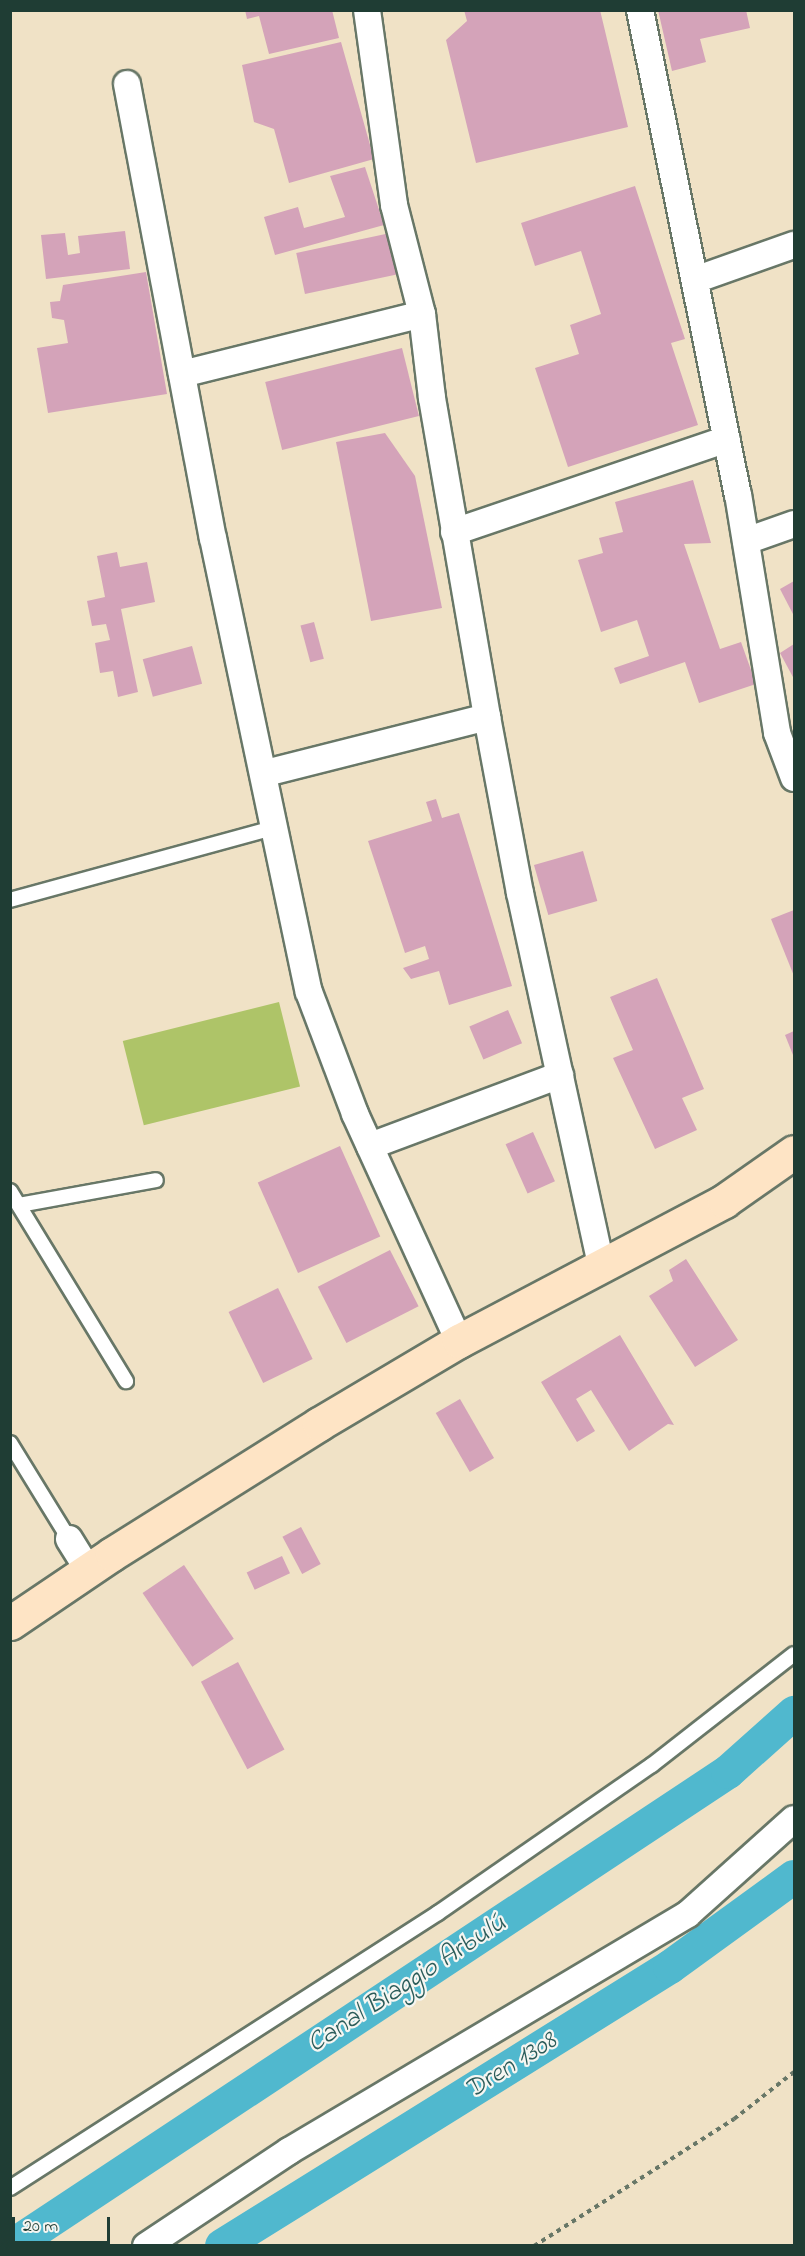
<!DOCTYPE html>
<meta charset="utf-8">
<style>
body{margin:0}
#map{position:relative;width:805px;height:2256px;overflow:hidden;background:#f0e2c6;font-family:"Indie Flower",sans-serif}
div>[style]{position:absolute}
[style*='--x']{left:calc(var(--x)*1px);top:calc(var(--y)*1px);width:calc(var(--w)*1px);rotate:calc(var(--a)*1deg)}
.green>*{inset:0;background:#aec468;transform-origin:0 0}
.canal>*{height:34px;margin:-17px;padding:0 17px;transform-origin:17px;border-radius:17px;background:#50b8ce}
.building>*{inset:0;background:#d4a3b9;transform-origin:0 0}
.path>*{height:4px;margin-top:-2px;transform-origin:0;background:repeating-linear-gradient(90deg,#687767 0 4.5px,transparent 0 9px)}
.roads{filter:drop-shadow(2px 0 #687767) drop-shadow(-2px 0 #687767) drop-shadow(0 2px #687767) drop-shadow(0 -2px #687767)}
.lane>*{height:14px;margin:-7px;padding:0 7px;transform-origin:7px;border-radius:7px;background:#fff}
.street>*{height:26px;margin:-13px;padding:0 13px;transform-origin:13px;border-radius:13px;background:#fff}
.secondary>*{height:33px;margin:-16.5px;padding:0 16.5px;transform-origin:16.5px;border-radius:16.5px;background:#fee4c5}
span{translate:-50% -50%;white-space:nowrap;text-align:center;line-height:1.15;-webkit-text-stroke:4.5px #f6f6f2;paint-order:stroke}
.water-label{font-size:27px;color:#2b5c5a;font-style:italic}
.frame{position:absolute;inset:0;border:12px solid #1f3d34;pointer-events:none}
.scale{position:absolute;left:12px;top:2217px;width:98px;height:27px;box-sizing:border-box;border:3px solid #1f3d34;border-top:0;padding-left:8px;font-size:18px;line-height:21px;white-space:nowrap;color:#1f3d34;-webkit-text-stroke:4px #f6f6f2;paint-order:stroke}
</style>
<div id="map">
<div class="green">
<div style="left:279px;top:1002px;width:87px;height:161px;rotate:76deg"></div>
</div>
<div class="canal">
<div style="--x:12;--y:2246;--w:859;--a:-33.51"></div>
<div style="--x:728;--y:1772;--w:89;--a:-41.8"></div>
<div style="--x:222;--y:2246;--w:528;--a:-31.91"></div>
<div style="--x:670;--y:1967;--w:153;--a:-36"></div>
</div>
<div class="building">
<div style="clip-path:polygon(245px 10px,332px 10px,339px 38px,269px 54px,259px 16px,247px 19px)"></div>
<div style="clip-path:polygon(464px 10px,600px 10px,628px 127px,476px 163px,446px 40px,467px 21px)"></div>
<div style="clip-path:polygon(658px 10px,746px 10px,750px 28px,700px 39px,706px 62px,672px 71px)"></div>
<div style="clip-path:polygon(341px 42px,374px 159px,289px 183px,274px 129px,254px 122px,242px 65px)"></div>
<div style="clip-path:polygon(365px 167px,384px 225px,275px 255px,264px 217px,298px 207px,304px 228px,345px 217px,330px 176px)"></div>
<div style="clip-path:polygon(635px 186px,685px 339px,671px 343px,698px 425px,568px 467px,535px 368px,579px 354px,570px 325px,601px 314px,581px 251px,535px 266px,521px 223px)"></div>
<div style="clip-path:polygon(125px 231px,130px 269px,46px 279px,41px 235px,65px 233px,68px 255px,80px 253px,78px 236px)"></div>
<div style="left:395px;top:232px;width:42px;height:101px;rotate:78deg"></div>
<div style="clip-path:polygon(146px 272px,167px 394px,48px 413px,37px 348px,68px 343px,64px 320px,52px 318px,50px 302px,60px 301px,63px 285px)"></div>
<div style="left:402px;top:348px;width:70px;height:141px;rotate:76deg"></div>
<div style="clip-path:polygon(385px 433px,415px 476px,442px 608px,371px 621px,336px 442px)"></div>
<div style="clip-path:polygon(693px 480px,711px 543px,684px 544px,720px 649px,741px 642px,756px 684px,699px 703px,685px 662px,620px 684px,614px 668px,649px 656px,637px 620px,601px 632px,578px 560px,603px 553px,599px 538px,623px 532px,615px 502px)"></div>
<div style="clip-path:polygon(117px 552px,120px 567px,147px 562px,155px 602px,121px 609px,138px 692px,118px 697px,113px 671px,100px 673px,95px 643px,110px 640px,106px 624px,92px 626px,87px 601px,105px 597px,97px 556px)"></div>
<div style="clip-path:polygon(794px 581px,794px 616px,780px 589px)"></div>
<div style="left:314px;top:622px;width:38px;height:14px;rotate:75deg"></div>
<div style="clip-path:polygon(794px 644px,794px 679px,780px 653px)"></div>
<div style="left:192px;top:646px;width:39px;height:51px;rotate:75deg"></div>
<div style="clip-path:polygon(436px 799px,442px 818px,459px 813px,512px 986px,449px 1005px,439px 971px,411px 979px,403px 968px,429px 959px,425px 946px,405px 953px,368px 841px,432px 821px,426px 802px)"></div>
<div style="left:583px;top:851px;width:52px;height:51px;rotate:74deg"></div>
<div style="clip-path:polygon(794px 910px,794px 976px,771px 919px)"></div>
<div style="clip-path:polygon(657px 978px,704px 1089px,682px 1098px,697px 1130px,655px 1149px,613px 1058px,633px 1050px,610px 997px)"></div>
<div style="left:508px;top:1010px;width:36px;height:42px;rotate:67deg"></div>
<div style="clip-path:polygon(794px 1031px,794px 1054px,793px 1055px,785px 1035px)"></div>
<div style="left:533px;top:1132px;width:54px;height:30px;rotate:66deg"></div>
<div style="left:340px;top:1146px;width:99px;height:90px;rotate:66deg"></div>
<div style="left:390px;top:1250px;width:63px;height:81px;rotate:63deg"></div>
<div style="clip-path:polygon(686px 1259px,738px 1340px,695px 1367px,649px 1296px,673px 1281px,669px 1270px)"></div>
<div style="left:278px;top:1288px;width:79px;height:55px;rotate:64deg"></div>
<div style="clip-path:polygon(620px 1335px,674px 1425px,668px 1424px,629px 1451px,591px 1390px,576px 1399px,595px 1431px,577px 1442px,541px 1382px)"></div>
<div style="left:460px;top:1399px;width:68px;height:28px;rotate:60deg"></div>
<div style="left:301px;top:1527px;width:42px;height:21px;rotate:62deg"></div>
<div style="left:282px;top:1556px;width:19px;height:39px;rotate:65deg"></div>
<div style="left:184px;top:1565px;width:89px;height:50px;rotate:56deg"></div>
<div style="left:238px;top:1662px;width:99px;height:42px;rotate:62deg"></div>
</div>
<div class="path">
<div style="--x:534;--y:2246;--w:237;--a:-32.4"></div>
<div style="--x:734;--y:2119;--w:76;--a:-38.1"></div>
</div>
<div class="roads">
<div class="lane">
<div style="--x:10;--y:900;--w:276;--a:-15.3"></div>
<div style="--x:10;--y:1191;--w:223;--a:58.6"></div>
<div style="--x:19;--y:1205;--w:139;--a:-10.3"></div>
<div style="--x:10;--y:1443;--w:113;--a:58.4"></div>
<div style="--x:10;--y:2188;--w:509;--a:-32.72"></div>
<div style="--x:438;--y:1913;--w:260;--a:-34.7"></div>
<div style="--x:652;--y:1765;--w:180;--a:-38"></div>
</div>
<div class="street">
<div style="--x:367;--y:10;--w:197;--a:82.1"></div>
<div style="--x:394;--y:205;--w:113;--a:75.6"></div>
<div style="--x:422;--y:314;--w:85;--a:83.2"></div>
<div style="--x:432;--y:398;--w:324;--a:80.2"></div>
<div style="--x:487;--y:717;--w:179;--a:79.4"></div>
<div style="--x:520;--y:893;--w:382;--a:77.7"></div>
<div style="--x:640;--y:10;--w:494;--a:78.6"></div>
<div style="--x:738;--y:494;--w:242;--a:80.7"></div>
<div style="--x:777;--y:733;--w:48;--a:69.3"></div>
<div style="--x:127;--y:84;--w:462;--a:79.3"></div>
<div style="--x:213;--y:538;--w:464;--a:78.1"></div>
<div style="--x:309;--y:992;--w:130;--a:69.3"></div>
<div style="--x:355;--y:1114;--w:250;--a:65.4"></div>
<div style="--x:695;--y:280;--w:105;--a:-19.5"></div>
<div style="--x:182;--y:374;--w:247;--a:-14"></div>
<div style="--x:454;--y:532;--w:288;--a:-18.8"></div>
<div style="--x:746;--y:541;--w:51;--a:-19.5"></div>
<div style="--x:266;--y:773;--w:228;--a:-14.2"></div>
<div style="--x:370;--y:1146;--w:203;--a:-20.5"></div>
<div style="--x:69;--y:1539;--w:36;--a:58"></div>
<div style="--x:146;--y:2246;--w:172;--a:-33.6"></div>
<div style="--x:289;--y:2151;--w:464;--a:-30.7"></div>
<div style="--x:688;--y:1914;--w:142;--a:-41.9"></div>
</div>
<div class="secondary">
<div style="--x:10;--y:1623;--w:123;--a:-34.1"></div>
<div style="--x:112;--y:1554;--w:244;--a:-32.1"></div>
<div style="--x:319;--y:1424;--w:163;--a:-30.7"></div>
<div style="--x:459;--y:1341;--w:300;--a:-27.8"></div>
<div style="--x:724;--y:1201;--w:85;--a:-35"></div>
</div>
</div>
<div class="water-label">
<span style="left:407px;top:1984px;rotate:-33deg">Canal Biaggio Arbulú</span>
<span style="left:511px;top:2066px;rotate:-32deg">Dren 1308</span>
</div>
<div class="frame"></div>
<div class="scale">20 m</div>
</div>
